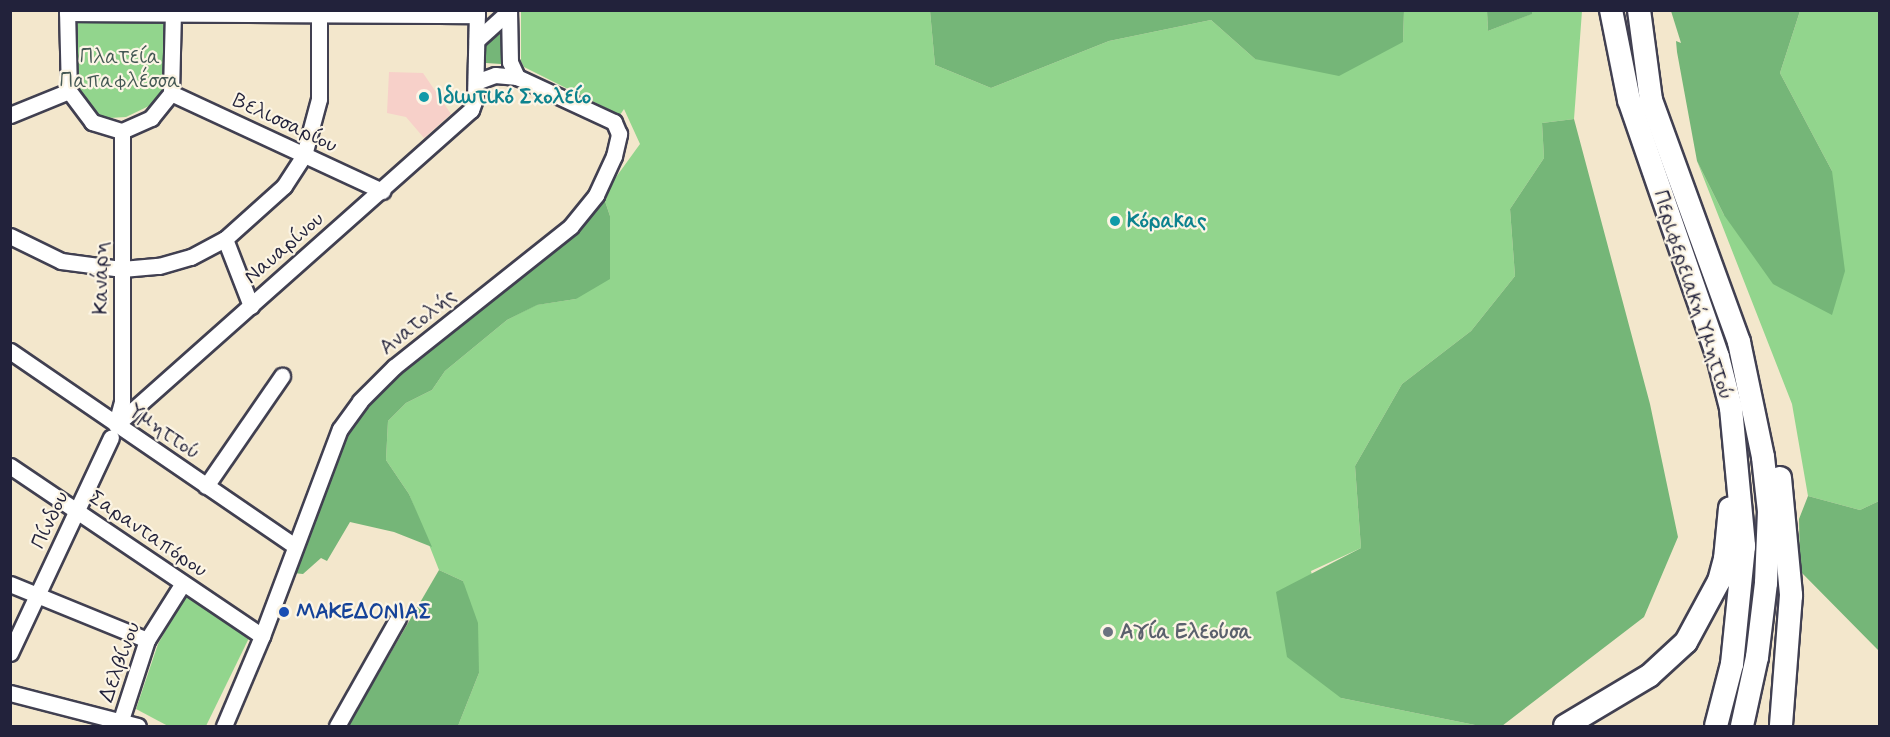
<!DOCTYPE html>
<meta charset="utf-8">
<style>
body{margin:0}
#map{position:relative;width:1890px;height:737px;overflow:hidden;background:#f3e7cc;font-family:Mynerve,sans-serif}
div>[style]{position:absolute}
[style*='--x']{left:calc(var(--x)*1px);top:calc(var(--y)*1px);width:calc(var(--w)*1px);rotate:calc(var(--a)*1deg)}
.built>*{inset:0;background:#f7d0c9}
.green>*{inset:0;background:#92d58d}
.forest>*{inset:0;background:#75b678}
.roads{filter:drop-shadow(2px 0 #414051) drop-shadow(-2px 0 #414051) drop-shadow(0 2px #414051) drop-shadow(0 -2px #414051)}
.minor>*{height:15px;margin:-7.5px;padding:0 7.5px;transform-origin:7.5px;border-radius:7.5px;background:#fff}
.highway>*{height:22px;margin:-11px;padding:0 11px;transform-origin:11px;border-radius:11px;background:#fff}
.dots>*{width:16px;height:16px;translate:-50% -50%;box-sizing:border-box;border:3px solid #fcf5e5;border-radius:50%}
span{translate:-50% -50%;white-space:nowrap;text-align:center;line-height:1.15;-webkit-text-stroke:4.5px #fcf5e5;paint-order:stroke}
.park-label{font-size:21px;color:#445854}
.culture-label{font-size:21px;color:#0d838f;font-weight:700}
.left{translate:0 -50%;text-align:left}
.street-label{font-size:21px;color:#22223b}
.transit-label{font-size:21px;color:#164399;font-weight:700}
.worship-label{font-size:21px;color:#5b616d;font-weight:700}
.frame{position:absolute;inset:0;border:12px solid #22223b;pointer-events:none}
</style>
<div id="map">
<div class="built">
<div style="clip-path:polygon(389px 72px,423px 73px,451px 114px,424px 138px,406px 117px,387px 113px)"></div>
</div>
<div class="green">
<div style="clip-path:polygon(521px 11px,930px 11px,935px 65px,991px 88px,1109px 41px,1211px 20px,1255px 59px,1403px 42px,1404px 11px,1487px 11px,1488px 31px,1531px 14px,1532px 11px,1582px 11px,1574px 119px,1542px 123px,1544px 158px,1510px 209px,1515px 276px,1471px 331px,1402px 384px,1355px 466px,1361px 548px,1311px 571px,1341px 698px,1480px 726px,458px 726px,479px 673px,463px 581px,439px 570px,409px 494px,386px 460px,388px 421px,406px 403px,432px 390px,445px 371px,507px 320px,536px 305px,576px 299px,610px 233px,610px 216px,603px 195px,640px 144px,624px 109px,620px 115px,524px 67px,521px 61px)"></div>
<div style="clip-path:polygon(1800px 11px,1879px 11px,1879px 501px,1860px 510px,1808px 496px,1792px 404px,1697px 161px,1724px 215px,1832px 171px,1780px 73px)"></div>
<div style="clip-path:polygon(166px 21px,167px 81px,160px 95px,151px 105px,126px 117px,109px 118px,98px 114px,80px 95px,73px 75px,74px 22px)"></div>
<div style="clip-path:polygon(187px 593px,249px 638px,206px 726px,168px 726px,136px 709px,158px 644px)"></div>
</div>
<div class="forest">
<div style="clip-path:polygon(930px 11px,1404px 10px,1404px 11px,1403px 42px,1339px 76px,1255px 59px,1211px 20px,1109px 41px,991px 88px,935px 65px)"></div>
<div style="clip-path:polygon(1487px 11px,1487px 10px,1532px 11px,1532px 14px,1488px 31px)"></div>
<div style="clip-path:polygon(1671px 11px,1800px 11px,1780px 73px,1832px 171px,1845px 271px,1832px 315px,1773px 284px,1724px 215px,1697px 161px,1677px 52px,1676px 41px,1681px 43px)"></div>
<div style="clip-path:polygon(502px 22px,507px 60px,501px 64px,486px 63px,480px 57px,480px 47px)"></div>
<div style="clip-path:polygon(1574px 119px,1650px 404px,1678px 537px,1644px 617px,1502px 726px,1480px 726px,1341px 698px,1287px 657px,1276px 592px,1361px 548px,1355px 466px,1402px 384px,1471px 331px,1515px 276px,1510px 209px,1544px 158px,1542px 123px)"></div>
<div style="clip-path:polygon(603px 195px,610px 216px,610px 279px,576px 299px,537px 305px,507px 320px,445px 371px,432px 390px,406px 403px,388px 421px,386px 460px,409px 494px,432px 547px,394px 532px,350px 522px,327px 561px,321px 558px,303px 574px,293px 573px,328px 462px,358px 410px,398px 370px,572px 233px)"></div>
<div style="clip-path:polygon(1808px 496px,1860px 510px,1879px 501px,1879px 651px,1800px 571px,1799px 519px)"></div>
<div style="clip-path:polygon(439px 570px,463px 581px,478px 623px,479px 673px,458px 726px,348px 726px)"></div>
</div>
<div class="roads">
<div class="minor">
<div style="--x:67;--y:10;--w:81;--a:88.6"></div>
<div style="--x:69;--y:91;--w:39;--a:53"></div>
<div style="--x:92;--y:122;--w:31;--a:17"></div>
<div style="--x:122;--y:131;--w:32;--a:-24"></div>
<div style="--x:151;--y:118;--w:32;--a:-51"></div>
<div style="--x:171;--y:93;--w:83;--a:-88.6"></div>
<div style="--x:509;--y:10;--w:52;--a:88.9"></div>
<div style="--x:510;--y:62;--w:17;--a:65"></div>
<div style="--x:67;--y:13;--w:410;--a:0.3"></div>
<div style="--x:477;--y:40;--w:43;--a:-42.2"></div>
<div style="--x:171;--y:93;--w:233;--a:24.9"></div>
<div style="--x:10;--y:115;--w:64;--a:-22.1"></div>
<div style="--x:10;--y:236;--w:57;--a:26.1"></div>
<div style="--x:61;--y:261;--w:62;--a:7.5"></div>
<div style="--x:122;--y:269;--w:37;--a:-5"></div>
<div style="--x:159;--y:266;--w:33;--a:-16"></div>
<div style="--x:191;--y:257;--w:38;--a:-28"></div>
<div style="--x:225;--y:239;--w:79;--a:-41.9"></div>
<div style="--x:284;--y:186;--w:37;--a:-57"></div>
<div style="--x:304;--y:155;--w:58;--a:-75"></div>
<div style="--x:319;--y:99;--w:89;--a:-90"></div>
<div style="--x:225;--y:239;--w:72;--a:68.8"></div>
<div style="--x:10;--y:351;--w:345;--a:34.4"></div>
<div style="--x:116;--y:424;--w:24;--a:-75"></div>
<div style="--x:122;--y:401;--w:270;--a:-90"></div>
<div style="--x:116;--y:425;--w:475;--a:-41.6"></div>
<div style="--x:471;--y:110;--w:12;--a:-70"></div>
<div style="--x:475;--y:99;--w:89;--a:-88.7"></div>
<div style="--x:10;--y:466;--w:304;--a:34"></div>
<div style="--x:206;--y:486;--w:134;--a:-55.4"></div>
<div style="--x:10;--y:584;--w:148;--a:22.2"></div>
<div style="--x:10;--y:653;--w:238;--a:-64.9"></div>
<div style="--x:10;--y:693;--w:132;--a:14.5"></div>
<div style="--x:119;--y:726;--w:90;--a:-72"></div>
<div style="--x:147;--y:640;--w:67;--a:-57.7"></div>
<div style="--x:224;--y:726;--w:98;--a:-67.1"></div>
<div style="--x:262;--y:636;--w:221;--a:-69.4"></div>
<div style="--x:340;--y:429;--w:34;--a:-54"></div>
<div style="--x:360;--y:401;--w:48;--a:-45"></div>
<div style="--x:394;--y:367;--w:226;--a:-38.5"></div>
<div style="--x:571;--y:226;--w:40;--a:-51"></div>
<div style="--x:596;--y:195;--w:43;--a:-65.2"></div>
<div style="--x:614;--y:156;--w:23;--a:-77"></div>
<div style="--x:619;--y:134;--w:13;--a:-113"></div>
<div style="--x:614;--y:122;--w:107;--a:-155.1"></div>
<div style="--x:517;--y:77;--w:22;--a:-175"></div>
<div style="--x:495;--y:75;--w:20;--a:160"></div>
<div style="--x:337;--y:726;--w:124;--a:-60.5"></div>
</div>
<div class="highway">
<div style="--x:1611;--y:10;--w:92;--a:78.7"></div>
<div style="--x:1629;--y:100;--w:272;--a:70.9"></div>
<div style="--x:1718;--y:357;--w:53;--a:75.7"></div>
<div style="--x:1731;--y:408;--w:139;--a:84.6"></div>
<div style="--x:1744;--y:546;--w:119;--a:95.8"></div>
<div style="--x:1732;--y:664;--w:64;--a:104.5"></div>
<div style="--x:1639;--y:10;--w:91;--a:82.4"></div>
<div style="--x:1651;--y:100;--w:258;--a:70"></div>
<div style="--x:1739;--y:342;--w:117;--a:78.2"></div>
<div style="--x:1763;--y:457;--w:54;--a:83.7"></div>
<div style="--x:1769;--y:511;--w:72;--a:92.4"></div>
<div style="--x:1766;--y:583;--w:75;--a:96.9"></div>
<div style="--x:1757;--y:657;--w:71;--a:102.3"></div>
<div style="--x:1780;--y:478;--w:118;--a:84.6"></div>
<div style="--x:1791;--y:595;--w:131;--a:94.4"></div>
<div style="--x:1565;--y:726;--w:98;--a:-30.8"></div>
<div style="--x:1649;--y:676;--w:50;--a:-42.6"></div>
<div style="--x:1686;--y:642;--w:69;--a:-61.6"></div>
<div style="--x:1719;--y:581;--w:23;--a:-75"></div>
<div style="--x:1725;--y:559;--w:51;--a:-84.4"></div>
</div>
</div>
<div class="dots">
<div style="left:424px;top:97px;background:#0f9aa8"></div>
<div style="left:1115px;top:221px;background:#0f9aa8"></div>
<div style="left:284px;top:612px;background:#1a4fb4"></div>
<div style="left:1108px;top:632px;background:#6b7280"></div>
</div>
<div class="park-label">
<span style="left:120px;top:69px">Πλατεία<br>Παπαφλέσσα</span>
</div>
<div class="culture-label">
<span class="left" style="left:436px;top:97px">Ιδιωτικό Σχολείο</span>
<span class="left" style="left:1127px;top:221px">Κόρακας</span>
</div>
<div class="street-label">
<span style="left:285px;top:123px;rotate:25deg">Βελισσαρίου</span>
<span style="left:284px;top:248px;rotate:-41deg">Ναυαρίνου</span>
<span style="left:101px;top:278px;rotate:-90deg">Κανάρη</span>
<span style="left:1693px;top:295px;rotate:72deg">Περιφερειακή Υμηττού</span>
<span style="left:418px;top:322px;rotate:-39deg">Ανατολής</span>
<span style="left:164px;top:432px;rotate:34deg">Υμηττού</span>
<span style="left:50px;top:520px;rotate:-65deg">Πίνδου</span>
<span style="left:148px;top:534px;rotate:34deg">Σαρανταπόρου</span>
<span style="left:120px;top:662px;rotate:-70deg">Δελβίνου</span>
</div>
<div class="transit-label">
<span class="left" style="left:296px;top:612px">ΜΑΚΕΔΟΝΙΑΣ</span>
</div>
<div class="worship-label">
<span class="left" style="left:1120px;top:632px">Αγία Ελεούσα</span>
</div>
<div class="frame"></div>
</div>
